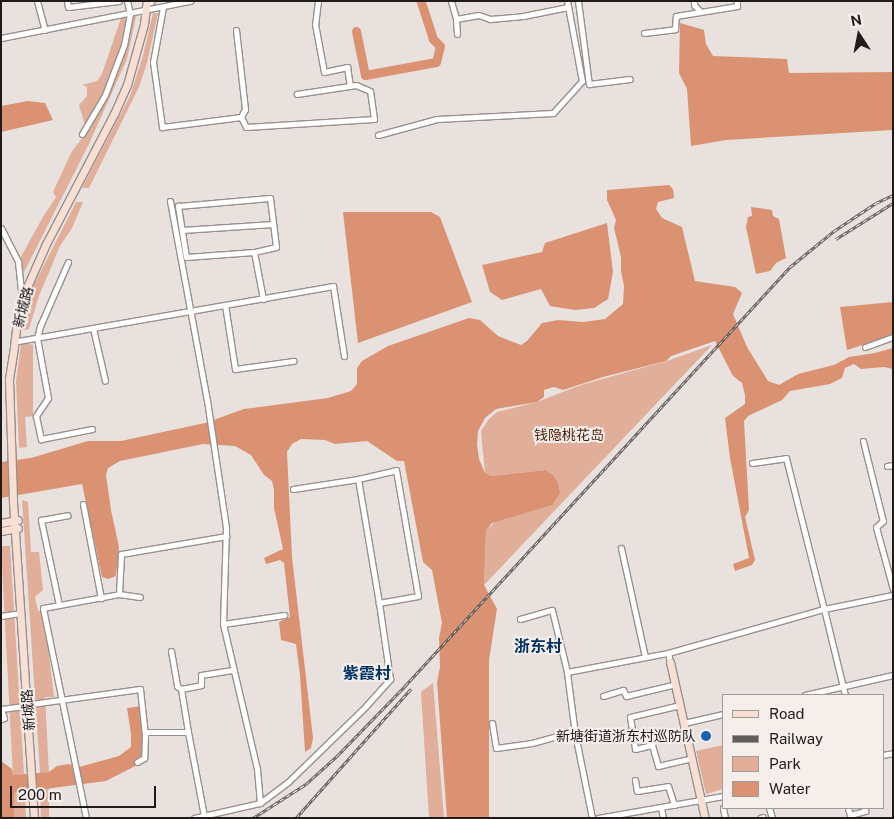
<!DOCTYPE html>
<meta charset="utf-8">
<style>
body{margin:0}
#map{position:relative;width:894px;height:819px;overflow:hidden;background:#e8e1de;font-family:"Public Sans","Noto Sans SC",sans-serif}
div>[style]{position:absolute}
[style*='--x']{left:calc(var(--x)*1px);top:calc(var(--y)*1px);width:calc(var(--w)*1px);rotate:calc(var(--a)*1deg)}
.green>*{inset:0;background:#e0ae99}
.water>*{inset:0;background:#db9273}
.river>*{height:9px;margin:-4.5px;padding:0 4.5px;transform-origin:4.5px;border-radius:4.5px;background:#db9273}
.roads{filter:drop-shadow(1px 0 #97908e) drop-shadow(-1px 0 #97908e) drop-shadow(0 1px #97908e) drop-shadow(0 -1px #97908e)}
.minor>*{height:5px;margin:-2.5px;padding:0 2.5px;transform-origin:2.5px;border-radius:2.5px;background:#fff}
.major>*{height:7px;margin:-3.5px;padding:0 3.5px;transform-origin:3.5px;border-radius:3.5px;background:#f8dfd4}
.rail>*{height:3px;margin-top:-1.5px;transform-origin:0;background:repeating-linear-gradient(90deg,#f5eeeb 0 4px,#625e5c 0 8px);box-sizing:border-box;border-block:1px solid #625e5c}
.dots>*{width:14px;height:14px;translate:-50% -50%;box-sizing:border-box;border:2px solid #f5eeeb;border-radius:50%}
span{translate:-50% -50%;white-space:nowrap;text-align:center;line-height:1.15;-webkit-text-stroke:4px #f5eeeb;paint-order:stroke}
.street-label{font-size:14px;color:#1e1b1a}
.park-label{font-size:14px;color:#4e2009}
.poi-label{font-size:14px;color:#1e1b1a}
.right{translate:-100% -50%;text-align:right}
.quarter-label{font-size:16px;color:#013264;font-weight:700}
.frame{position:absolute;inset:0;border:2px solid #1e1b1a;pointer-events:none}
.legend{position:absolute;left:722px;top:694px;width:162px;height:115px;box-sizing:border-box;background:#f5eeeb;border:1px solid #9f9a97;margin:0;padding:6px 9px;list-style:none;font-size:15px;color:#1e1b1a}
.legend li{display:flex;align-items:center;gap:10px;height:25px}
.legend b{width:25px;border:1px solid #9f9a97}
.north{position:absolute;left:834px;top:10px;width:50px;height:50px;-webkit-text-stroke:4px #f5eeeb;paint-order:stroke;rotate:349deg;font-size:14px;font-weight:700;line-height:20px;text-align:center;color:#1e1b1a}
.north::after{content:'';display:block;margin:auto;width:18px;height:22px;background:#1e1b1a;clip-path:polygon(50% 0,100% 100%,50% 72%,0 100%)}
.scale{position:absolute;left:10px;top:786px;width:146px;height:22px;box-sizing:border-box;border:2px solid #1e1b1a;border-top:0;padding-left:6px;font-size:15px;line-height:18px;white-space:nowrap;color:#1e1b1a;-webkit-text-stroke:4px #f5eeeb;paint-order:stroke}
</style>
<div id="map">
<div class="green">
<div style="clip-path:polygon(137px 12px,127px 59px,88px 146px,20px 280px,18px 262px,43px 217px,56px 197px,53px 192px,72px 151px,87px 132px,79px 105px,87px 96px,87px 87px,82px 85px,97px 81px,102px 74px,122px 15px)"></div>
<div style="clip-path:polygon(153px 13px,158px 13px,147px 63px,139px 87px,89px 188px,82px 188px,130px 96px,143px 56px)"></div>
<div style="clip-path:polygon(76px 202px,83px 202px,72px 228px,60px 246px,39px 296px,29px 329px,23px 330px,34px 285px)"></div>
<div style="clip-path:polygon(25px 343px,33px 345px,33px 416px,25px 417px,27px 447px,19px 448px,16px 381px,21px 345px)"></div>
<div style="clip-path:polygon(712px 345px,484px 585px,486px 531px,545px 470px,492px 476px,485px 473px,481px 431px,489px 419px,497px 412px,537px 402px,581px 385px,667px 361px)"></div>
<div style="clip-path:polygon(22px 500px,28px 502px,31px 552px,39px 552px,43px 590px,35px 597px,38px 611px,44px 612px,54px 697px,45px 697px,49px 772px,40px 773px)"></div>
<div style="clip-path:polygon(1px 546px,10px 546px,24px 774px,13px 776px)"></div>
<div style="clip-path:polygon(433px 683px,444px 818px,429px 818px,421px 692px)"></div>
<div style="clip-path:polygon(723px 745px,723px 789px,706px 794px,696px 751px)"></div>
<div style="clip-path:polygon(49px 787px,49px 818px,41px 818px,40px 789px)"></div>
<div style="clip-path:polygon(25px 791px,26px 818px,14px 818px,14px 793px)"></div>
</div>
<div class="water">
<div style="clip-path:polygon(680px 23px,704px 30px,706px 44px,713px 56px,787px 59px,789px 73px,893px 72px,893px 130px,726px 140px,691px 146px,687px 89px,679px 73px)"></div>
<div style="clip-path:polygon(28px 101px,45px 103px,53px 120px,1px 132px,1px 106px)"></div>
<div style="clip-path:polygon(669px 185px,673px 189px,674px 198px,658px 202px,656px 209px,662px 218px,682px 227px,695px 281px,735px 287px,742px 293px,733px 314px,747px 347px,768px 381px,779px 385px,798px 374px,834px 365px,849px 357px,875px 353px,893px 348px,893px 369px,884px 367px,861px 369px,854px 364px,845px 368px,842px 378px,830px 384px,790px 391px,782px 400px,748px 416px,744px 421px,749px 510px,745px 517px,755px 560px,752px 565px,735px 571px,733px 564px,749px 558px,730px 458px,725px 418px,745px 404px,745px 395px,742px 383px,733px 376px,715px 341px,671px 356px,666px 361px,603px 377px,563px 390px,554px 387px,544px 390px,544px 397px,537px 402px,496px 409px,485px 418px,478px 431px,477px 444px,479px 459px,485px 473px,492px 476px,545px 470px,553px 475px,558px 483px,560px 493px,552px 505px,492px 523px,486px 531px,484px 585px,497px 609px,489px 660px,489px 818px,447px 818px,437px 682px,440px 667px,439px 638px,442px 623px,432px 570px,423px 562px,404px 461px,397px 461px,367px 441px,335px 444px,325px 440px,301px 439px,292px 444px,287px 452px,292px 557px,313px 738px,311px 748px,305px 752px,300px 675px,296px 644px,281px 640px,279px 622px,290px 617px,284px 563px,280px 560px,266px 564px,264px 558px,283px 549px,274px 508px,274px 490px,272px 481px,264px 475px,251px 455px,235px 446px,203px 444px,120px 461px,108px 468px,106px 475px,111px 510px,119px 547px,116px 576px,108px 579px,102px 577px,82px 484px,1px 498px,1px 462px,31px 458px,88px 441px,121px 441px,205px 423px,244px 409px,328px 398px,351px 391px,357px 384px,357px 368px,362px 361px,388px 346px,469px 318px,480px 320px,498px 336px,521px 345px,527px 341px,542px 323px,558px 320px,583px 322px,605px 319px,623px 304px,624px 286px,621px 271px,621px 257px,614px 228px,616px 220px,607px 200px,607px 190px)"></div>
<div style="clip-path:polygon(751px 207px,772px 210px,773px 216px,779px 219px,786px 258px,776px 263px,770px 271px,756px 274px,746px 227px,748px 217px,752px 216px)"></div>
<div style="clip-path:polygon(343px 212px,431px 212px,440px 217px,472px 302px,358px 343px)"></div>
<div style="clip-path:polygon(607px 223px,613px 272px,608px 299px,594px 308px,575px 310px,550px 306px,541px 289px,502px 300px,490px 292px,482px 265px,542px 252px,545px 243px)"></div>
<div style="clip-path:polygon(893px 302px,893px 335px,847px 350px,840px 307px)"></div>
<div style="clip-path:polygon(142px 706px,149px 729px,147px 760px,106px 781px,14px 793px,14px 818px,1px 818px,1px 761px,12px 769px,13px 775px,49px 772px,57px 766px,69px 764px,79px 767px,119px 756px,131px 747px,131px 734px,127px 708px)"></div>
</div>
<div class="river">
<div style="--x:356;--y:31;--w:45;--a:78.4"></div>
<div style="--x:365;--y:75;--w:72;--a:-10.4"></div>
<div style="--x:436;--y:62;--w:16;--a:-76"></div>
<div style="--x:440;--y:46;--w:10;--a:-135"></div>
<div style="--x:433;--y:39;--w:40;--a:-108"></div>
</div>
<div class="roads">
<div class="minor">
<div style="--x:37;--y:1;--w:30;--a:75"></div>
<div style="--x:67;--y:1;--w:6;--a:81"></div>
<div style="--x:68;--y:7;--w:51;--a:-6.7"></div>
<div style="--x:318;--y:1;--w:23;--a:97"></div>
<div style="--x:315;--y:24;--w:49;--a:79.4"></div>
<div style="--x:324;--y:72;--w:24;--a:-12"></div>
<div style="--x:347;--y:67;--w:19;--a:81"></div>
<div style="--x:451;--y:1;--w:19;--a:74"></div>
<div style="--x:578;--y:1;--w:84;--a:82.5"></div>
<div style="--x:589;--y:84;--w:41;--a:-7"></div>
<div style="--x:694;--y:1;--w:4;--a:90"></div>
<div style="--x:694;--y:5;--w:8;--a:45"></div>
<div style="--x:151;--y:2;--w:1;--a:-45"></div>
<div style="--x:163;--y:7;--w:56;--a:100.3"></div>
<div style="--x:153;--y:62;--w:66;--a:82.1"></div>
<div style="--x:162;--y:127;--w:80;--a:-7.2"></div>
<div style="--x:241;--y:117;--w:11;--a:63"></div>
<div style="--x:246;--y:127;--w:128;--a:-3.6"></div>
<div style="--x:374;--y:119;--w:28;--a:-98"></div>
<div style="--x:370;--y:91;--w:15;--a:-157"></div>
<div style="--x:356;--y:85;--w:60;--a:171.3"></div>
<div style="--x:236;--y:30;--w:80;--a:83.5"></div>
<div style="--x:245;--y:109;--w:9;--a:117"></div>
<div style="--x:644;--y:33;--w:31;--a:-7"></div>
<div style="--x:675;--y:29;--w:13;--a:-86"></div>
<div style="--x:676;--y:16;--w:62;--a:-9.3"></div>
<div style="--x:737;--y:6;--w:5;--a:-90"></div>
<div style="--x:457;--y:34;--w:15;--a:-94"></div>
<div style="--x:456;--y:19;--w:23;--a:-10"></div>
<div style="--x:479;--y:15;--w:12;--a:20"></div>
<div style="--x:490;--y:19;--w:33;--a:-5"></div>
<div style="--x:523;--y:16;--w:46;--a:-11.3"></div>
<div style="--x:1;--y:38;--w:193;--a:-11.1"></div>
<div style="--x:82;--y:134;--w:45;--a:-59.5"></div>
<div style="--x:105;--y:95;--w:53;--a:-69.2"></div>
<div style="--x:124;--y:45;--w:32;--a:-79"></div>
<div style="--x:130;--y:14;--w:13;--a:-103"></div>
<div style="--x:378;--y:135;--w:61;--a:-15.2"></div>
<div style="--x:437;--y:119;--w:116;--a:-3"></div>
<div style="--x:553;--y:113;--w:43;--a:-47.8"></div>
<div style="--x:582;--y:81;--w:81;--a:-100.6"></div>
<div style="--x:270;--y:198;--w:49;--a:83"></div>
<div style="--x:276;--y:247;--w:23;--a:167"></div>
<div style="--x:254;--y:252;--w:68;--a:175.8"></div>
<div style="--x:186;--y:257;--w:52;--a:-98.9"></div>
<div style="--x:178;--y:206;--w:92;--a:-5"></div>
<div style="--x:170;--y:201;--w:209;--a:79.5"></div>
<div style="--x:208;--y:407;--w:122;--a:81.5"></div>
<div style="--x:226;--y:528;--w:96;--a:91.8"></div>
<div style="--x:1;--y:228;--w:38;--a:63"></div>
<div style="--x:18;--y:262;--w:37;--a:84"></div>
<div style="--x:182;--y:230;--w:91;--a:-3.8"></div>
<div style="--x:254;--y:252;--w:48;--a:79.2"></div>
<div style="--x:68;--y:262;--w:70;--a:113.6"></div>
<div style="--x:40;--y:326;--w:12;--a:104"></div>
<div style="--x:37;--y:338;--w:61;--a:79.6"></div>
<div style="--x:48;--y:398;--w:22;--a:124"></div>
<div style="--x:36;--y:416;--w:24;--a:78"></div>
<div style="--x:41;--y:439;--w:52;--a:-11.1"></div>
<div style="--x:225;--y:305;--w:65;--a:81.1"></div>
<div style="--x:235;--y:369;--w:59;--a:-7.9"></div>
<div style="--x:93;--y:328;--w:54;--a:77.2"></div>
<div style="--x:18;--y:341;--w:320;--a:-9.9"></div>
<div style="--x:333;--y:286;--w:71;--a:81.1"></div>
<div style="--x:865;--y:347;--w:30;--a:-20"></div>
<div style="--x:863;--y:441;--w:82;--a:76"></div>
<div style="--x:883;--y:521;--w:9;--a:139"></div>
<div style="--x:876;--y:527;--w:64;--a:74.7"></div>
<div style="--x:752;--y:463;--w:34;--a:-8"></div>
<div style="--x:786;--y:458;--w:156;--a:75.9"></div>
<div style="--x:824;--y:609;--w:70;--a:-11.5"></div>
<div style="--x:887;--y:466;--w:6;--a:-9"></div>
<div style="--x:293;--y:489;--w:66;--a:-8.7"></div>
<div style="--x:358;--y:479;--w:39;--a:-13"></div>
<div style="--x:396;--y:470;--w:128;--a:80.1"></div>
<div style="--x:418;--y:596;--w:40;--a:170"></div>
<div style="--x:83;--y:504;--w:96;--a:79.2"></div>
<div style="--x:621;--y:548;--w:112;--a:77.6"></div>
<div style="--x:119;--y:594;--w:40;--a:-87.1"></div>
<div style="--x:121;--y:554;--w:107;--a:-9.7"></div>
<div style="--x:59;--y:605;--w:87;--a:-102"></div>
<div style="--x:41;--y:520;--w:27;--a:-10"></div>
<div style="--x:1;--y:616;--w:20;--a:-9"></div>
<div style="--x:520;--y:619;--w:33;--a:-16"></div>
<div style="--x:552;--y:610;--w:64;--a:76.4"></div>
<div style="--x:171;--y:651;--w:36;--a:80"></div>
<div style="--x:177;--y:686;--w:5;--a:37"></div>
<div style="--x:668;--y:653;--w:162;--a:-15.8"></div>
<div style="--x:824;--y:609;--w:89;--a:76.3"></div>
<div style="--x:805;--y:695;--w:90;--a:-12.8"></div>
<div style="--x:603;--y:696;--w:21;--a:-17"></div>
<div style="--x:623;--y:690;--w:7;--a:63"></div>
<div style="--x:626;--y:696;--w:51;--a:-13.5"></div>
<div style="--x:31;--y:704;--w:110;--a:-7.8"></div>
<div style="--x:140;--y:689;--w:46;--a:83.8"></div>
<div style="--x:145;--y:735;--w:23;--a:92"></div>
<div style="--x:144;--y:758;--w:8;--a:150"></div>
<div style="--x:680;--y:705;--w:51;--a:166.5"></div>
<div style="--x:630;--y:717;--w:32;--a:81"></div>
<div style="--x:635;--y:749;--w:17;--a:-13"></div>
<div style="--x:652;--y:745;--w:22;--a:74"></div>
<div style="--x:658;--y:766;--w:35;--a:-13"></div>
<div style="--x:1;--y:709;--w:26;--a:-7"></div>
<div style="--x:1;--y:719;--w:3;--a:-18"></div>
<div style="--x:4;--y:718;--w:9;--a:-111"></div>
<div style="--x:492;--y:723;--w:25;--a:81"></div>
<div style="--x:496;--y:748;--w:36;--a:-8"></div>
<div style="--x:532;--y:743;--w:45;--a:-15.6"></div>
<div style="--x:684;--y:723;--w:40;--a:-13"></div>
<div style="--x:145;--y:732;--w:43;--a:0"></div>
<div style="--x:188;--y:732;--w:86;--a:79.2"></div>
<div style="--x:188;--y:732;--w:44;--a:-99.2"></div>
<div style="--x:181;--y:689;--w:20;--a:-11"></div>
<div style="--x:201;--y:685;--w:10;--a:-90"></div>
<div style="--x:201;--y:675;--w:33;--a:-9"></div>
<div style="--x:883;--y:755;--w:10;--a:-11"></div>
<div style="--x:635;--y:780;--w:11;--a:80"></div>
<div style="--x:637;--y:791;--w:31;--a:-9"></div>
<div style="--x:668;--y:786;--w:20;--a:72"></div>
<div style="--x:260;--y:803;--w:34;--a:-95"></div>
<div style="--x:257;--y:769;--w:149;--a:-103.2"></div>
<div style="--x:223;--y:624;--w:62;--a:-8.4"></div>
<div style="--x:661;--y:808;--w:10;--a:79"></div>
<div style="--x:723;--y:808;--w:10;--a:79"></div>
<div style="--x:769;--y:808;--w:10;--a:73"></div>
<div style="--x:848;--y:808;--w:7;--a:74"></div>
<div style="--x:850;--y:815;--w:16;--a:-15"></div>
<div style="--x:865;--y:811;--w:3;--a:-108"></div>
<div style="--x:86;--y:818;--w:214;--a:-101.6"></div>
<div style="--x:43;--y:608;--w:77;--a:-10.4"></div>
<div style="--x:119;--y:594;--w:21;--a:8"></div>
<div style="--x:194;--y:818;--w:68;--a:-12.8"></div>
<div style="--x:260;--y:803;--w:35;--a:-37"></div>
<div style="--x:288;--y:782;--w:107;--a:-44.2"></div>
<div style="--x:365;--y:707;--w:38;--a:-48"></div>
<div style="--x:390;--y:679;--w:77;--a:-98.2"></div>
<div style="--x:379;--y:603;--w:126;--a:-99.6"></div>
<div style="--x:592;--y:818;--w:86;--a:-101.4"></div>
<div style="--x:575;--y:734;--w:63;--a:-97.4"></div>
<div style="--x:567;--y:672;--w:103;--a:-10.7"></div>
<div style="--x:668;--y:653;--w:9;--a:77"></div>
<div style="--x:598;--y:818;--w:127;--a:-10"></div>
<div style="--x:760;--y:818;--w:3;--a:-18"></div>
</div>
<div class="major">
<div style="--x:1;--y:523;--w:17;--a:-10"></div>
<div style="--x:1;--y:531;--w:17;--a:-10"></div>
<div style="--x:670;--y:662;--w:160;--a:77.4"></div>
<div style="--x:34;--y:818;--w:319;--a:-93.8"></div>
<div style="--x:13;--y:500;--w:121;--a:-91.9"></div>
<div style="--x:9;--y:379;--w:33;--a:-81"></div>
<div style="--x:14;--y:346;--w:25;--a:-83"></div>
<div style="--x:17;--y:321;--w:35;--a:-74"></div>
<div style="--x:27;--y:287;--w:47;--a:-66.2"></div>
<div style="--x:46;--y:244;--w:147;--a:-62.4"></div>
<div style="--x:114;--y:114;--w:32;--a:-66"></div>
<div style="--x:127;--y:85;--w:63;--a:-74.4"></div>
<div style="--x:144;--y:24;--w:23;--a:-83"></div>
</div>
</div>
<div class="rail">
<div style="--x:836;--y:239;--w:67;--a:-32.3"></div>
<div style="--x:253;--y:818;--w:63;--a:-32.7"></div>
<div style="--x:306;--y:784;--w:42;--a:-42.1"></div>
<div style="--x:337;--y:756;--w:98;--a:-45.8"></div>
<div style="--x:405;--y:686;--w:569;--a:-47.42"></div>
<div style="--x:790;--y:267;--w:57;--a:-39.3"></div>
<div style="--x:834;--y:231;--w:50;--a:-33.7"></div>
<div style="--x:876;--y:203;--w:19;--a:-25"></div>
<div style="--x:296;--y:818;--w:173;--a:-48.3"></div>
</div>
<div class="dots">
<div style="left:706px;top:736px;background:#1763b2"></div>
</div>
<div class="street-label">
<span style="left:23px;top:307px;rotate:-75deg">新城路</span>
<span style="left:28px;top:710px;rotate:-94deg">新城路</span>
</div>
<div class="park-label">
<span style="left:569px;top:435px">钱隐桃花岛</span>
</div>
<div class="poi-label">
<span class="right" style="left:696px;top:736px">新塘街道浙东村巡防队</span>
</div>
<div class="quarter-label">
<span style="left:538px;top:647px">浙东村</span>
<span style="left:367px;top:674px">紫霞村</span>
</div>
<div class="frame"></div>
<ul class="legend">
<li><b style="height:6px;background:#f8dfd4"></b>Road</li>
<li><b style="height:6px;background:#625e5c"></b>Railway</li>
<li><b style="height:14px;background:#e0ae99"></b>Park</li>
<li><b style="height:14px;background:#db9273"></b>Water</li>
</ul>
<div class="north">N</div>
<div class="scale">200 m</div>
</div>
